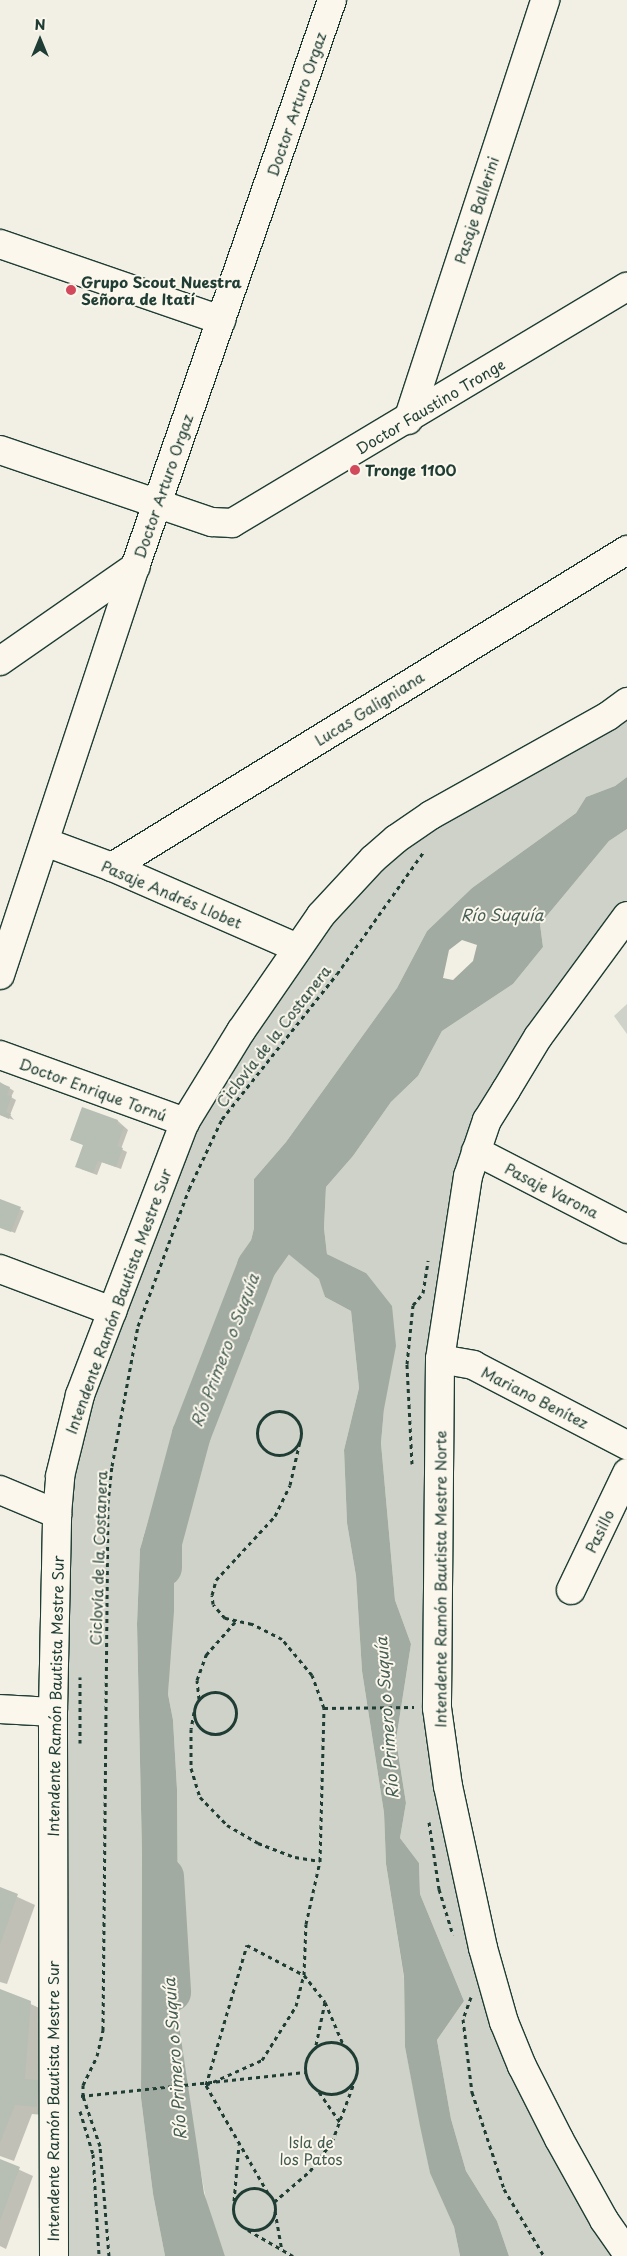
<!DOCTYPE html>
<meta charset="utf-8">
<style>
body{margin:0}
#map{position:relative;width:627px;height:2256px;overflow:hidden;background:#f2f0e5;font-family:"Playpen Sans",sans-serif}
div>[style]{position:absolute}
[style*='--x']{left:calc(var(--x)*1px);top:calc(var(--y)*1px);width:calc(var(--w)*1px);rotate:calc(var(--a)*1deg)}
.green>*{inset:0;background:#cfd2c8}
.water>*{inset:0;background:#a2aba1}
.shadow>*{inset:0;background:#0003}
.river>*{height:39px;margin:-19.5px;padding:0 19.5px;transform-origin:19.5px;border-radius:19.5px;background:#a2aba1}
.building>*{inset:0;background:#b7beb3}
.path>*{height:3px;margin-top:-1.5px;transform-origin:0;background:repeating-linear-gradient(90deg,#1f3d34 0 4px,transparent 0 8px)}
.path>.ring{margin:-1.5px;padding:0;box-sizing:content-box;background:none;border:3px solid #1f3d34;border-radius:50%}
.roads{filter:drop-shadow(1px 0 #1f3d34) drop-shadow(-1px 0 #1f3d34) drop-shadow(0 1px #1f3d34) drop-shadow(0 -1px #1f3d34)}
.minor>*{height:28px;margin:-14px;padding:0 14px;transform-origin:14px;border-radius:14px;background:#fbf7ec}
.major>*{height:28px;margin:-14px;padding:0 14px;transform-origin:14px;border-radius:14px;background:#fbf7ec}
.dots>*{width:14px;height:14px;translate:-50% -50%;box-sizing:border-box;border:2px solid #fbf7ec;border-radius:50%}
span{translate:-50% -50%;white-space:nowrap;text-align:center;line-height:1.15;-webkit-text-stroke:4px #fbf7ec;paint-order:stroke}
.street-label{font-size:15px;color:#1f3d34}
.poi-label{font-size:15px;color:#1f3d34;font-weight:700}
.left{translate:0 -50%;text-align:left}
.park-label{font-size:15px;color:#425b52}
.water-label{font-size:16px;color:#465e55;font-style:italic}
.north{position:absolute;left:15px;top:15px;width:50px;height:50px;-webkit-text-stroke:4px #fbf7ec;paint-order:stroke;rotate:0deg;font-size:14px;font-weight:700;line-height:20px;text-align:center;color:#1f3d34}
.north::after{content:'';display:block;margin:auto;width:18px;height:22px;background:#1f3d34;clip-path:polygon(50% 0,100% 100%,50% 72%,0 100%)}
</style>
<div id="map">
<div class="green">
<div style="clip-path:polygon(627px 702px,627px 777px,615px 786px,586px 797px,576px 813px,472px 888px,427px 931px,397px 988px,286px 1142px,254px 1179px,254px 1228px,249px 1249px,224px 1301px,210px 1353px,182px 1409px,140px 1549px,137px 1624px,142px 1854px,141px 2098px,153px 2194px,165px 2256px,54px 2256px,60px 1476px,174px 1147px,373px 859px)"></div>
<div style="clip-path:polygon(627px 829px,627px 916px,487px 1120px,440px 1359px,437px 1708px,493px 1985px,627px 2256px,509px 2256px,497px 2221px,466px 2171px,451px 2119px,437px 2040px,464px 2001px,420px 1894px,419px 1863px,400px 1838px,406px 1803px,396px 1740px,411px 1644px,395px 1600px,381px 1443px,384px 1409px,366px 1273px,327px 1254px,324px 1228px,326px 1187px,353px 1156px,391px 1102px,418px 1076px,442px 1031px,513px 984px,543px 947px,540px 924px,609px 841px)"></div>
<div style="clip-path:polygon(627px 1004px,627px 1034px,614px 1016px)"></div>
<div style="clip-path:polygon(287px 1253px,320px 1279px,325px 1297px,351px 1311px,359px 1388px,344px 1450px,347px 1523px,356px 1576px,362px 1671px,384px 1813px,386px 1864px,404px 1978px,405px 2047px,430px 2172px,454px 2227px,460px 2256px,225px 2256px,207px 2206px,196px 2145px,176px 2005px,187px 1957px,162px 1933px,178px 1921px,177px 1789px,173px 1720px,168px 1694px,174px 1548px,169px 1519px,172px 1483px,183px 1449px,250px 1339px,245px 1286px,263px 1267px)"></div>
</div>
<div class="water">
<div style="clip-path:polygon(evenodd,627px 777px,627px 829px,609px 841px,540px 924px,543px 947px,513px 984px,442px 1031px,418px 1076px,391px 1102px,353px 1156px,326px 1187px,324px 1228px,327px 1254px,366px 1273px,392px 1306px,396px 1346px,384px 1409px,381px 1443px,395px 1600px,411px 1644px,396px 1740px,406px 1803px,400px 1838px,419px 1863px,420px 1894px,464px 2001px,437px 2040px,451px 2119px,466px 2171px,497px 2221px,509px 2256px,460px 2256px,454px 2227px,430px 2173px,420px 2126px,405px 2047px,404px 1977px,386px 1864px,384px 1813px,362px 1671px,356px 1576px,347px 1523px,344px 1450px,359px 1388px,351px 1311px,325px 1297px,319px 1279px,287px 1253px,263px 1267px,246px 1286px,250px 1339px,183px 1449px,172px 1483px,169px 1519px,174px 1548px,174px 1611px,168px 1694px,173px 1720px,177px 1789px,178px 1921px,162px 1933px,187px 1957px,176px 2005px,204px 2193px,225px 2256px,165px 2256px,153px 2194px,141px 2098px,142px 1854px,137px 1624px,140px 1549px,182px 1409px,210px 1353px,224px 1301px,249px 1249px,254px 1228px,254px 1179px,286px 1142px,397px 988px,427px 931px,472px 888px,576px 813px,586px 797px,615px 786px,627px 777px,462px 940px,477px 945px,473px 961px,453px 980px,443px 978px,449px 950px,462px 940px)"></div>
</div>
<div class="shadow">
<div style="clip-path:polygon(0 1082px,14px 1091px,11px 1097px,16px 1100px,10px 1115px,14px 1120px,0 1115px)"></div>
<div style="clip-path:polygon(82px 1109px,118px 1121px,128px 1130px,121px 1149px,127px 1152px,121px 1169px,102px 1162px,97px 1175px,81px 1169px,84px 1145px,71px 1140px)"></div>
<div style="clip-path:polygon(0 1200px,24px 1211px,15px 1233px,0 1227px)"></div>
<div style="clip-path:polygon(0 1889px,35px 1905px,7px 1984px,0 1982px)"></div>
<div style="clip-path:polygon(0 1990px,48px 2012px,54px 2116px,32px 2114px,14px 2161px,0 2156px)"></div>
<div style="clip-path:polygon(0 2161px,33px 2176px,6px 2249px,0 2246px)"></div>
</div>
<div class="river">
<div style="--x:162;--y:1567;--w:25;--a:-90"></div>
<div style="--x:162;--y:1542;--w:112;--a:-75"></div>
<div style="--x:191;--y:1434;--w:180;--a:-68.8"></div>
<div style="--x:256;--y:1266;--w:37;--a:-55"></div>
<div style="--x:164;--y:1876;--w:116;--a:86.5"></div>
</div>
<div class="building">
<div style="clip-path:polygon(0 1083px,10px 1087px,7px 1095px,12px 1096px,6px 1112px,11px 1114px,9px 1119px,0 1115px)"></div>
<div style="clip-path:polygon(82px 1107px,118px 1120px,117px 1124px,124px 1127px,117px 1146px,123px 1148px,116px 1167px,98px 1161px,93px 1173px,75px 1167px,83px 1145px,70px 1140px)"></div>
<div style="clip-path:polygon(0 1199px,21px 1207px,11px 1232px,0 1228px)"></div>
<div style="clip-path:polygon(0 1887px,18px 1894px,0 1945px)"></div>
<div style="clip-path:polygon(0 1989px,31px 2001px,25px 2079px,39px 2080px,37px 2107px,15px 2105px,0 2143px)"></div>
<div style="clip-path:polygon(0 2159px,20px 2167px,0 2221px)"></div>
</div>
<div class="path">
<div class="ring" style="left:257px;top:1411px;width:41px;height:41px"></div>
<div style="--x:412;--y:1464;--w:100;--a:-92.9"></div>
<div style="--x:407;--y:1364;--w:59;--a:-84.2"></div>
<div style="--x:413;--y:1305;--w:16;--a:-50"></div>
<div style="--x:423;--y:1293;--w:33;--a:-81"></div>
<div class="ring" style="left:194px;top:1692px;width:39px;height:39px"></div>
<div style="--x:199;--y:1699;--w:19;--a:-96"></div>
<div style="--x:197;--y:1680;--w:27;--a:-70"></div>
<div style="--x:206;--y:1655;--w:44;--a:-48.7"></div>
<div style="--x:324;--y:1708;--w:90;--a:-0.6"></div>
<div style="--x:194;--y:1712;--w:17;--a:100"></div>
<div style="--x:191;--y:1729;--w:39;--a:90"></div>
<div style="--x:191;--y:1768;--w:30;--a:73"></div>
<div style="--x:200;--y:1797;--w:39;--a:46"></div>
<div style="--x:227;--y:1825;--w:36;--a:30"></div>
<div style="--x:258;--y:1843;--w:40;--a:21"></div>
<div style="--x:295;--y:1857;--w:25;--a:9"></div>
<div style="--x:80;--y:1743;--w:66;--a:-90"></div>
<div style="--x:429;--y:1822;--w:68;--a:81.5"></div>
<div style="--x:439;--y:1889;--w:48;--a:73.1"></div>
<div style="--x:471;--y:1997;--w:23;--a:110"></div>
<div style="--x:463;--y:2019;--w:74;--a:83"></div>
<div style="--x:472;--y:2092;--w:102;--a:71.7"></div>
<div style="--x:504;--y:2189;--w:78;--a:59.2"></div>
<div class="ring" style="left:305px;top:2042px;width:49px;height:49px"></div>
<div style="--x:316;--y:2045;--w:44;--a:-78.2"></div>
<div style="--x:206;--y:2085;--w:61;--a:-24.1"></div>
<div style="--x:262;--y:2060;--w:64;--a:-57.8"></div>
<div style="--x:296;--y:2006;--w:32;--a:-76"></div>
<div style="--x:304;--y:1975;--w:51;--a:-87.8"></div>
<div style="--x:306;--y:1924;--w:65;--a:-77.5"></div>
<div style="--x:320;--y:1861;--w:153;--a:-88.5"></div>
<div style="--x:324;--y:1708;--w:35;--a:-110"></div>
<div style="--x:312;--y:1675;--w:47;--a:-129.8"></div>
<div style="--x:282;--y:1639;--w:34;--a:-153"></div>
<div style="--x:252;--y:1624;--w:28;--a:-167"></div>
<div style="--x:225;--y:1618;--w:18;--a:-131"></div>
<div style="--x:213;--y:1604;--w:9;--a:-96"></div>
<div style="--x:212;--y:1595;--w:16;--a:-75"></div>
<div style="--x:216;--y:1580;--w:87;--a:-47.3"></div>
<div style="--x:275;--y:1516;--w:34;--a:-64"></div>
<div style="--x:290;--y:1485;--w:45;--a:-77.2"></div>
<div style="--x:319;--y:2092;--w:37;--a:55"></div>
<div style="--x:81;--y:2096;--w:225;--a:-6.1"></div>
<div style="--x:80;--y:2111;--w:45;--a:73.2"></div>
<div style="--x:93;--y:2154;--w:102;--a:86.6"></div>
<div class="ring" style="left:233px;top:2188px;width:39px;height:39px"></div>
<div style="--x:268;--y:2193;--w:125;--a:-119.9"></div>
<div style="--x:206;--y:2085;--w:146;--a:-73.7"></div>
<div style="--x:247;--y:1945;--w:64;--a:27.8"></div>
<div style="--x:304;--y:1975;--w:34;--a:52"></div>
<div style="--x:325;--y:2002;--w:46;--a:66.8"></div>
<div style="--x:234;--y:2201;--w:56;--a:-84.9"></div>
<div style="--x:274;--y:2202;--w:48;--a:-40.7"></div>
<div style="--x:310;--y:2171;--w:36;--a:-53"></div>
<div style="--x:332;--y:2142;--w:63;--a:-69.6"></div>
<div style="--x:275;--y:2211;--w:40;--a:80"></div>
<div style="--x:248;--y:2230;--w:52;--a:30"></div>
<div style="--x:109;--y:2256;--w:110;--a:-94.7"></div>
<div style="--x:100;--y:2146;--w:53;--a:-108.8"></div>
<div style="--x:83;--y:2096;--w:11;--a:-90"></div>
<div style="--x:83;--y:2085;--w:32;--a:-64"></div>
<div style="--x:97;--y:2056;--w:27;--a:-77"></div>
<div style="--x:103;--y:2030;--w:527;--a:-89.46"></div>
<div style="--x:108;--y:1503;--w:37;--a:-84"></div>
<div style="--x:112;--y:1466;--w:142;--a:-79.5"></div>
<div style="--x:138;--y:1326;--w:146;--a:-69.6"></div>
<div style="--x:189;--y:1189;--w:77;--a:-64.8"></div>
<div style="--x:222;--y:1119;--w:185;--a:-51.6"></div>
<div style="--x:337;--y:974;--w:151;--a:-54.7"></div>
</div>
<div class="roads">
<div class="minor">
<div style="--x:0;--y:244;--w:234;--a:19"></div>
<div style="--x:408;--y:420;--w:442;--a:-71.9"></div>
<div style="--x:0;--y:450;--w:224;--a:18.8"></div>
<div style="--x:212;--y:522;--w:20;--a:3"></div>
<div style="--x:232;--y:523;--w:460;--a:-30.9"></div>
<div style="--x:0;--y:661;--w:165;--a:-34.8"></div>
<div style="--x:45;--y:842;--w:72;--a:20.5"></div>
<div style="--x:112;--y:867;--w:202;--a:23.6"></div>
<div style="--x:112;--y:867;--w:605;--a:-31.61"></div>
<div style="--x:0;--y:975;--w:430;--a:-71.7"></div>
<div style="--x:135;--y:567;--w:600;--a:-70.84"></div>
<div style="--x:0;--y:1055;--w:197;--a:19.9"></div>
<div style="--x:476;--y:1151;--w:170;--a:27.3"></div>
<div style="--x:0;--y:1269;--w:120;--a:20.6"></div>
<div style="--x:440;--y:1359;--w:34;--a:10"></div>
<div style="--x:473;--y:1365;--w:174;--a:27.5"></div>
<div style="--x:0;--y:1490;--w:62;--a:22.8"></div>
<div style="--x:571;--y:1590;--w:130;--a:-64.4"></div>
<div style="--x:0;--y:1709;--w:53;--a:3.2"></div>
</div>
<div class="major">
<div style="--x:627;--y:916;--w:150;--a:126.3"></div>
<div style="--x:538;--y:1037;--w:62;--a:121.1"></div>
<div style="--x:506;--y:1090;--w:36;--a:122"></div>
<div style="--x:487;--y:1120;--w:59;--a:108.7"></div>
<div style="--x:468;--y:1176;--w:185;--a:98.7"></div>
<div style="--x:440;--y:1359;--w:349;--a:90.5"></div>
<div style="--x:437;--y:1708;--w:79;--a:82"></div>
<div style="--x:448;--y:1786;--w:166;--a:77.8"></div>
<div style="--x:483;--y:1948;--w:77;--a:74.2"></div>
<div style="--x:504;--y:2022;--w:48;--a:67.8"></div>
<div style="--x:522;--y:2066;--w:82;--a:63.1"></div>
<div style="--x:559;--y:2139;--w:93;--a:60.9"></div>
<div style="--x:604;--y:2220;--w:40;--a:55.1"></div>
<div style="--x:54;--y:2256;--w:544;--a:-90.11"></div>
<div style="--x:53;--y:1712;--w:198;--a:-88.8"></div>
<div style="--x:57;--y:1514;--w:38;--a:-85"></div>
<div style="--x:60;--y:1476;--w:83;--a:-76.1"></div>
<div style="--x:80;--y:1395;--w:292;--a:-69"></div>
<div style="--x:185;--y:1122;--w:107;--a:-58.4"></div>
<div style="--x:241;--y:1031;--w:141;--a:-55.4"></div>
<div style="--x:321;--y:915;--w:76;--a:-47.1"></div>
<div style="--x:373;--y:859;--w:30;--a:-41"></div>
<div style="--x:396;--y:839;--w:42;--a:-34.4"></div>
<div style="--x:431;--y:815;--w:203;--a:-29.2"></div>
<div style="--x:608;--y:716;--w:24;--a:-36"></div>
</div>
</div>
<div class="dots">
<div style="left:71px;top:290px;background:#d1495b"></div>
<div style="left:355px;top:470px;background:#d1495b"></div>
</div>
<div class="street-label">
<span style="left:296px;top:104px;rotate:-71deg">Doctor Arturo Orgaz</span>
<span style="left:476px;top:210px;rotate:-72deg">Pasaje Ballerini</span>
<span style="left:430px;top:406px;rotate:-31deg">Doctor Faustino Tronge</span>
<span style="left:163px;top:486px;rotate:-71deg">Doctor Arturo Orgaz</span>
<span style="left:369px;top:708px;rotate:-32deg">Lucas Galigniana</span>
<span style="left:172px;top:894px;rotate:23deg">Pasaje Andrés Llobet</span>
<span style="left:273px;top:1036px;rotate:-52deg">Ciclovía de la Costanera</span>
<span style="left:93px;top:1089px;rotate:20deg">Doctor Enrique Tornú</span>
<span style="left:552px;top:1190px;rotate:27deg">Pasaje Varona</span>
<span style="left:118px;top:1301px;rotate:-70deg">Intendente Ramón Bautista Mestre Sur</span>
<span style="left:535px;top:1397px;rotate:27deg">Mariano Benítez</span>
<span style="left:599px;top:1531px;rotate:-64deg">Pasillo</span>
<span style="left:98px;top:1558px;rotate:-88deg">Ciclovía de la Costanera</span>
<span style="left:440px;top:1579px;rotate:-90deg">Intendente Ramón Bautista Mestre Norte</span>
<span style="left:55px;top:1696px;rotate:-89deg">Intendente Ramón Bautista Mestre Sur</span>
<span style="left:53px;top:2101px;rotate:-90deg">Intendente Ramón Bautista Mestre Sur</span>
</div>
<div class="poi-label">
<span class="left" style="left:81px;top:290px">Grupo Scout Nuestra<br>Señora de Itatí</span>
<span class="left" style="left:365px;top:470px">Tronge 1100</span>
</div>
<div class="park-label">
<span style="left:311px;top:2150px">Isla de<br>los Patos</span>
</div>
<div class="water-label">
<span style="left:502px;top:914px">Río Suquía</span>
<span style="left:224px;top:1350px;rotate:-69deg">Río Primero o Suquía</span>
<span style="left:386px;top:1718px;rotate:-94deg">Río Primero o Suquía</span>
<span style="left:174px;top:2059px;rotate:-94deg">Río Primero o Suquía</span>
</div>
<div class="north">N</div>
</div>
